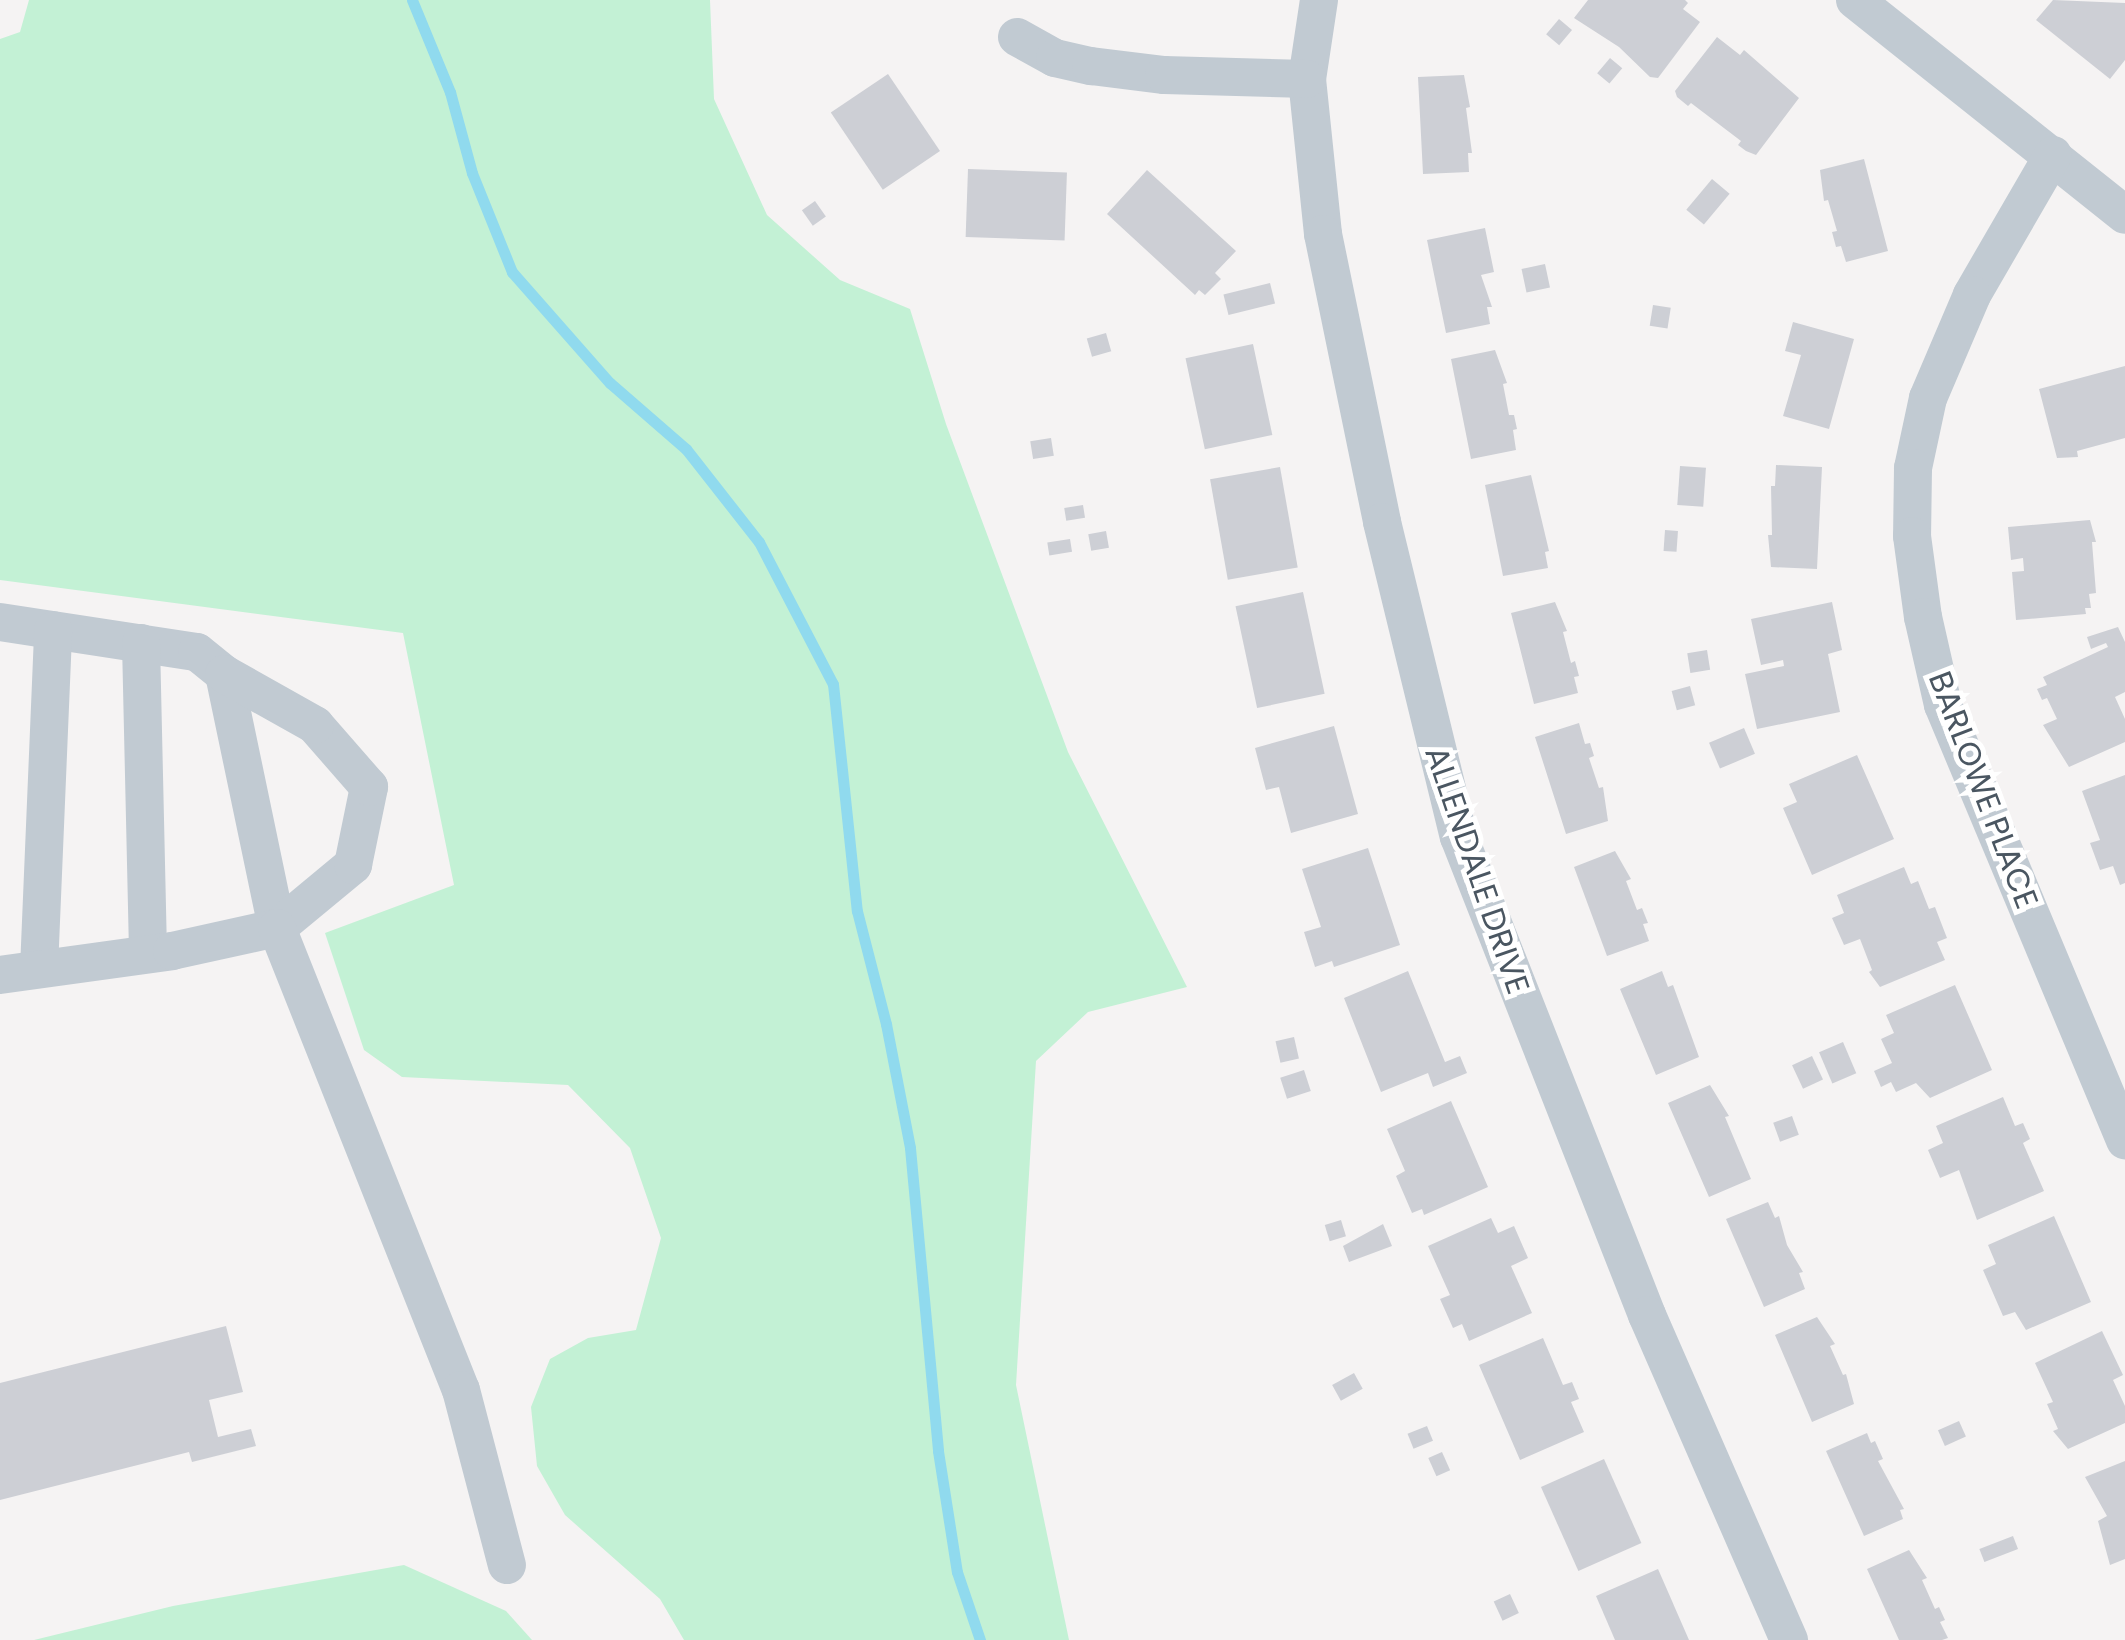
<!DOCTYPE html>
<style>
body{margin:0}
#map{position:relative;width:2125px;height:1640px;overflow:hidden;background:#f5f3f3;font-family:Poppins,sans-serif}
div>[style]{position:absolute}
[style*='--x']{left:calc(var(--x)*1px);top:calc(var(--y)*1px);width:calc(var(--w)*1px);rotate:calc(var(--a)*1deg)}
.green>*{inset:0;background:#c3f1d5}
.stream>*{height:11px;margin:-5.5px;padding:0 5.5px;transform-origin:5.5px;border-radius:5.5px;background:#90daee}
.building>*{inset:0;background:#cdcfd5;transform-origin:0 0}
.minor>*{height:38px;margin:-19px;padding:0 19px;transform-origin:19px;border-radius:19px;background:#c1cad2}
span{translate:-50% -50%;white-space:nowrap;text-align:center;line-height:1.15;-webkit-text-stroke:10px #fff;paint-order:stroke}
.street-label{font-size:32px;color:#4a5661}
</style>
<div id="map">
<div class="green">
<div style="clip-path:polygon(29px 0,710px 0,714px 99px,767px 215px,840px 280px,910px 309px,946px 424px,1068px 752px,1187px 987px,1088px 1012px,1036px 1061px,1016px 1385px,1069px 1640px,684px 1640px,660px 1599px,565px 1515px,537px 1466px,531px 1407px,550px 1359px,588px 1338px,636px 1330px,661px 1238px,630px 1148px,568px 1085px,402px 1077px,364px 1050px,325px 933px,454px 885px,403px 633px,0 580px,0 39px,20px 32px)"></div>
<div style="clip-path:polygon(404px 1565px,506px 1611px,532px 1640px,34px 1640px,173px 1606px)"></div>
</div>
<div class="stream">
<div style="--x:412;--y:0;--w:100;--a:67.6"></div>
<div style="--x:450;--y:92;--w:84;--a:74.8"></div>
<div style="--x:472;--y:173;--w:107;--a:68"></div>
<div style="--x:512;--y:272;--w:148;--a:48.6"></div>
<div style="--x:610;--y:383;--w:101;--a:41"></div>
<div style="--x:686;--y:449;--w:118;--a:51.9"></div>
<div style="--x:759;--y:542;--w:160;--a:62.5"></div>
<div style="--x:833;--y:684;--w:228;--a:84"></div>
<div style="--x:857;--y:911;--w:117;--a:75.6"></div>
<div style="--x:886;--y:1024;--w:126;--a:79"></div>
<div style="--x:910;--y:1148;--w:304;--a:84.7"></div>
<div style="--x:938;--y:1451;--w:122;--a:81.1"></div>
<div style="--x:957;--y:1572;--w:72;--a:71.3"></div>
</div>
<div class="building">
<div style="clip-path:polygon(1588px 0,1685px 0,1688px 3px,1683px 9px,1700px 22px,1658px 78px,1650px 77px,1619px 47px,1574px 18px)"></div>
<div style="clip-path:polygon(2053px 0,2125px 3px,2125px 60px,2110px 79px,2036px 20px)"></div>
<div style="left:1559px;top:19px;width:17px;height:20px;rotate:40deg"></div>
<div style="clip-path:polygon(1717px 37px,1740px 55px,1744px 50px,1799px 98px,1756px 155px,1746px 151px,1738px 145px,1741px 141px,1691px 103px,1688px 106px,1677px 97px,1675px 91px)"></div>
<div style="left:1610px;top:58px;width:16px;height:20px;rotate:40deg"></div>
<div style="left:888px;top:74px;width:93px;height:69px;rotate:56deg"></div>
<div style="clip-path:polygon(1464px 75px,1470px 107px,1466px 108px,1472px 153px,1468px 153px,1469px 172px,1423px 174px,1418px 77px)"></div>
<div style="clip-path:polygon(1864px 159px,1888px 251px,1846px 262px,1841px 246px,1836px 247px,1832px 232px,1837px 231px,1828px 200px,1824px 201px,1820px 170px)"></div>
<div style="left:968px;top:169px;width:99px;height:68px;rotate:2deg"></div>
<div style="clip-path:polygon(1147px 170px,1236px 251px,1215px 273px,1221px 279px,1205px 295px,1199px 290px,1195px 295px,1107px 214px)"></div>
<div style="left:1712px;top:179px;width:23px;height:40px;rotate:40deg"></div>
<div style="left:815px;top:201px;width:19px;height:16px;rotate:55deg"></div>
<div style="clip-path:polygon(1485px 228px,1494px 272px,1481px 275px,1492px 307px,1487px 307px,1490px 324px,1446px 333px,1427px 240px)"></div>
<div style="left:1545px;top:264px;width:24px;height:24px;rotate:78deg"></div>
<div style="left:1270px;top:283px;width:21px;height:48px;rotate:76deg"></div>
<div style="left:1653px;top:305px;width:18px;height:21px;rotate:9deg"></div>
<div style="clip-path:polygon(1793px 322px,1854px 339px,1829px 429px,1783px 416px,1801px 355px,1785px 351px)"></div>
<div style="left:1106px;top:333px;width:19px;height:20px;rotate:74deg"></div>
<div style="left:1253px;top:344px;width:93px;height:69px;rotate:78deg"></div>
<div style="clip-path:polygon(1495px 350px,1507px 383px,1503px 384px,1509px 415px,1514px 415px,1517px 429px,1513px 430px,1516px 450px,1471px 459px,1451px 359px)"></div>
<div style="clip-path:polygon(2125px 366px,2125px 438px,2077px 451px,2078px 457px,2057px 458px,2039px 389px)"></div>
<div style="left:1051px;top:438px;width:18px;height:21px;rotate:81deg"></div>
<div style="clip-path:polygon(1776px 465px,1822px 467px,1817px 569px,1771px 567px,1768px 535px,1772px 535px,1771px 486px,1775px 486px)"></div>
<div style="left:1680px;top:466px;width:26px;height:39px;rotate:4deg"></div>
<div style="left:1280px;top:467px;width:102px;height:71px;rotate:80deg"></div>
<div style="clip-path:polygon(1531px 475px,1549px 551px,1545px 552px,1548px 568px,1503px 576px,1485px 485px)"></div>
<div style="left:1083px;top:505px;width:13px;height:19px;rotate:81deg"></div>
<div style="clip-path:polygon(2090px 520px,2096px 542px,2092px 542px,2096px 593px,2089px 594px,2091px 608px,2085px 608px,2086px 614px,2016px 620px,2012px 572px,2024px 571px,2023px 558px,2011px 560px,2008px 527px)"></div>
<div style="left:1665px;top:530px;width:13px;height:21px;rotate:4deg"></div>
<div style="left:1106px;top:531px;width:17px;height:18px;rotate:80deg"></div>
<div style="left:1070px;top:539px;width:13px;height:23px;rotate:81deg"></div>
<div style="left:1303px;top:592px;width:104px;height:69px;rotate:78deg"></div>
<div style="clip-path:polygon(1555px 602px,1567px 631px,1563px 632px,1571px 663px,1575px 661px,1579px 676px,1574px 677px,1578px 693px,1534px 704px,1511px 613px)"></div>
<div style="clip-path:polygon(1832px 602px,1842px 650px,1828px 654px,1840px 712px,1757px 729px,1745px 674px,1784px 666px,1783px 660px,1761px 665px,1751px 619px)"></div>
<div style="clip-path:polygon(2118px 627px,2125px 642px,2125px 692px,2115px 697px,2125px 719px,2125px 742px,2069px 767px,2043px 725px,2057px 719px,2047px 698px,2042px 700px,2037px 689px,2047px 685px,2043px 677px,2108px 647px,2106px 643px,2091px 649px,2087px 637px)"></div>
<div style="left:1707px;top:650px;width:20px;height:20px;rotate:81deg"></div>
<div style="left:1690px;top:686px;width:20px;height:19px;rotate:75deg"></div>
<div style="clip-path:polygon(1579px 723px,1585px 744px,1590px 743px,1594px 756px,1589px 758px,1599px 788px,1603px 787px,1608px 821px,1566px 834px,1535px 737px)"></div>
<div style="clip-path:polygon(1334px 726px,1358px 814px,1291px 833px,1279px 787px,1266px 790px,1255px 748px)"></div>
<div style="left:1744px;top:728px;width:28px;height:38px;rotate:67deg"></div>
<div style="clip-path:polygon(1857px 755px,1894px 839px,1812px 875px,1783px 808px,1797px 802px,1789px 784px)"></div>
<div style="clip-path:polygon(2125px 775px,2125px 883px,2120px 885px,2113px 866px,2100px 870px,2090px 843px,2100px 840px,2082px 791px)"></div>
<div style="clip-path:polygon(1368px 848px,1400px 945px,1334px 967px,1332px 961px,1315px 967px,1304px 932px,1321px 927px,1302px 869px)"></div>
<div style="clip-path:polygon(1615px 851px,1631px 879px,1626px 881px,1637px 910px,1642px 908px,1648px 923px,1643px 924px,1649px 941px,1607px 956px,1574px 867px)"></div>
<div style="clip-path:polygon(1904px 867px,1911px 884px,1918px 881px,1929px 909px,1935px 907px,1947px 938px,1937px 942px,1945px 960px,1880px 987px,1869px 972px,1872px 970px,1860px 939px,1844px 945px,1832px 918px,1844px 913px,1837px 895px)"></div>
<div style="clip-path:polygon(1408px 971px,1445px 1062px,1460px 1056px,1467px 1073px,1433px 1087px,1428px 1073px,1381px 1092px,1344px 998px)"></div>
<div style="clip-path:polygon(1662px 971px,1668px 987px,1673px 985px,1699px 1057px,1656px 1075px,1620px 989px)"></div>
<div style="clip-path:polygon(1955px 985px,1992px 1070px,1930px 1098px,1916px 1083px,1896px 1092px,1891px 1082px,1881px 1087px,1874px 1071px,1892px 1063px,1881px 1039px,1894px 1033px,1886px 1015px)"></div>
<div style="left:1294px;top:1037px;width:22px;height:19px;rotate:77deg"></div>
<div style="left:1843px;top:1042px;width:34px;height:26px;rotate:67deg"></div>
<div style="left:1812px;top:1056px;width:26px;height:22px;rotate:65deg"></div>
<div style="left:1304px;top:1070px;width:22px;height:25px;rotate:72deg"></div>
<div style="clip-path:polygon(1710px 1085px,1729px 1116px,1725px 1117px,1751px 1179px,1709px 1197px,1668px 1103px)"></div>
<div style="clip-path:polygon(2003px 1097px,2015px 1126px,2023px 1123px,2030px 1139px,2023px 1143px,2044px 1191px,1977px 1220px,1959px 1170px,1940px 1178px,1928px 1150px,1943px 1143px,1936px 1126px)"></div>
<div style="clip-path:polygon(1451px 1101px,1488px 1187px,1424px 1215px,1422px 1209px,1412px 1213px,1396px 1176px,1405px 1171px,1387px 1129px)"></div>
<div style="left:1792px;top:1116px;width:20px;height:20px;rotate:70deg"></div>
<div style="clip-path:polygon(1768px 1202px,1775px 1218px,1779px 1216px,1787px 1245px,1803px 1272px,1799px 1273px,1805px 1289px,1764px 1307px,1726px 1219px)"></div>
<div style="clip-path:polygon(2054px 1216px,2091px 1302px,2026px 1330px,2015px 1312px,2003px 1316px,1983px 1270px,1996px 1264px,1988px 1245px)"></div>
<div style="clip-path:polygon(1491px 1218px,1498px 1233px,1514px 1226px,1528px 1258px,1511px 1266px,1532px 1313px,1469px 1341px,1462px 1324px,1453px 1328px,1440px 1299px,1450px 1295px,1428px 1246px)"></div>
<div style="left:1341px;top:1220px;width:17px;height:17px;rotate:73deg"></div>
<div style="clip-path:polygon(1383px 1224px,1392px 1246px,1349px 1262px,1343px 1246px)"></div>
<div style="clip-path:polygon(1817px 1317px,1835px 1344px,1830px 1346px,1843px 1375px,1846px 1374px,1854px 1404px,1812px 1422px,1775px 1335px)"></div>
<div style="clip-path:polygon(226px 1326px,243px 1392px,209px 1400px,218px 1437px,251px 1429px,256px 1446px,192px 1462px,189px 1452px,0 1500px,0 1383px)"></div>
<div style="clip-path:polygon(2102px 1331px,2123px 1375px,2113px 1380px,2125px 1406px,2125px 1423px,2068px 1449px,2053px 1431px,2058px 1429px,2047px 1404px,2053px 1402px,2035px 1363px)"></div>
<div style="clip-path:polygon(1543px 1338px,1563px 1385px,1572px 1382px,1579px 1399px,1571px 1402px,1584px 1432px,1520px 1460px,1479px 1365px)"></div>
<div style="left:1354px;top:1373px;width:18px;height:25px;rotate:61deg"></div>
<div style="left:1959px;top:1421px;width:17px;height:23px;rotate:66deg"></div>
<div style="left:1427px;top:1426px;width:16px;height:21px;rotate:68deg"></div>
<div style="clip-path:polygon(1867px 1433px,1871px 1443px,1875px 1441px,1883px 1459px,1878px 1461px,1904px 1509px,1900px 1510px,1903px 1519px,1864px 1536px,1826px 1451px)"></div>
<div style="left:1442px;top:1452px;width:20px;height:15px;rotate:66deg"></div>
<div style="left:1604px;top:1459px;width:92px;height:69px;rotate:66deg"></div>
<div style="clip-path:polygon(2125px 1461px,2125px 1559px,2110px 1565px,2098px 1521px,2107px 1516px,2085px 1477px)"></div>
<div style="left:2013px;top:1536px;width:14px;height:36px;rotate:69deg"></div>
<div style="clip-path:polygon(1909px 1550px,1927px 1578px,1922px 1580px,1935px 1609px,1939px 1607px,1945px 1620px,1940px 1622px,1948px 1638px,1942px 1640px,1899px 1640px,1867px 1569px)"></div>
<div style="clip-path:polygon(1658px 1569px,1689px 1640px,1615px 1640px,1596px 1596px)"></div>
<div style="left:1510px;top:1594px;width:21px;height:18px;rotate:65deg"></div>
</div>
<div class="minor">
<div style="--x:1319;--y:0;--w:80;--a:98.6"></div>
<div style="--x:1307;--y:79;--w:156;--a:84.1"></div>
<div style="--x:1323;--y:234;--w:294;--a:78.4"></div>
<div style="--x:1382;--y:522;--w:324;--a:76.3"></div>
<div style="--x:1459;--y:837;--w:514;--a:68.53"></div>
<div style="--x:1647;--y:1315;--w:355;--a:66.4"></div>
<div style="--x:1855;--y:0;--w:345;--a:38.5"></div>
<div style="--x:1017;--y:37;--w:43;--a:28.9"></div>
<div style="--x:1055;--y:58;--w:37;--a:13"></div>
<div style="--x:1091;--y:66;--w:74;--a:7"></div>
<div style="--x:1164;--y:75;--w:143;--a:1.6"></div>
<div style="--x:2053;--y:155;--w:162;--a:120.1"></div>
<div style="--x:1972;--y:295;--w:112;--a:113.1"></div>
<div style="--x:1928;--y:398;--w:72;--a:102.1"></div>
<div style="--x:1913;--y:468;--w:68;--a:90.8"></div>
<div style="--x:1912;--y:536;--w:82;--a:82.3"></div>
<div style="--x:1923;--y:617;--w:90;--a:77.2"></div>
<div style="--x:1943;--y:705;--w:472;--a:67.3"></div>
<div style="--x:0;--y:622;--w:199;--a:8.7"></div>
<div style="--x:197;--y:652;--w:35;--a:39"></div>
<div style="--x:224;--y:674;--w:259;--a:78.2"></div>
<div style="--x:277;--y:928;--w:99;--a:-39.7"></div>
<div style="--x:353;--y:865;--w:80;--a:-78.4"></div>
<div style="--x:369;--y:787;--w:82;--a:-131.1"></div>
<div style="--x:315;--y:725;--w:104;--a:-150.7"></div>
<div style="--x:141;--y:643;--w:311;--a:88.7"></div>
<div style="--x:39;--y:969;--w:339;--a:-87.6"></div>
<div style="--x:0;--y:975;--w:174;--a:-7.9"></div>
<div style="--x:172;--y:951;--w:107;--a:-12.4"></div>
<div style="--x:277;--y:928;--w:497;--a:68.3"></div>
<div style="--x:461;--y:1390;--w:181;--a:75.3"></div>
</div>
<div class="street-label">
<span style="left:1983px;top:790px;rotate:69deg">BARLOWE PLACE</span>
<span style="left:1477px;top:870px;rotate:71deg">ALLENDALE DRIVE</span>
</div>
</div>
